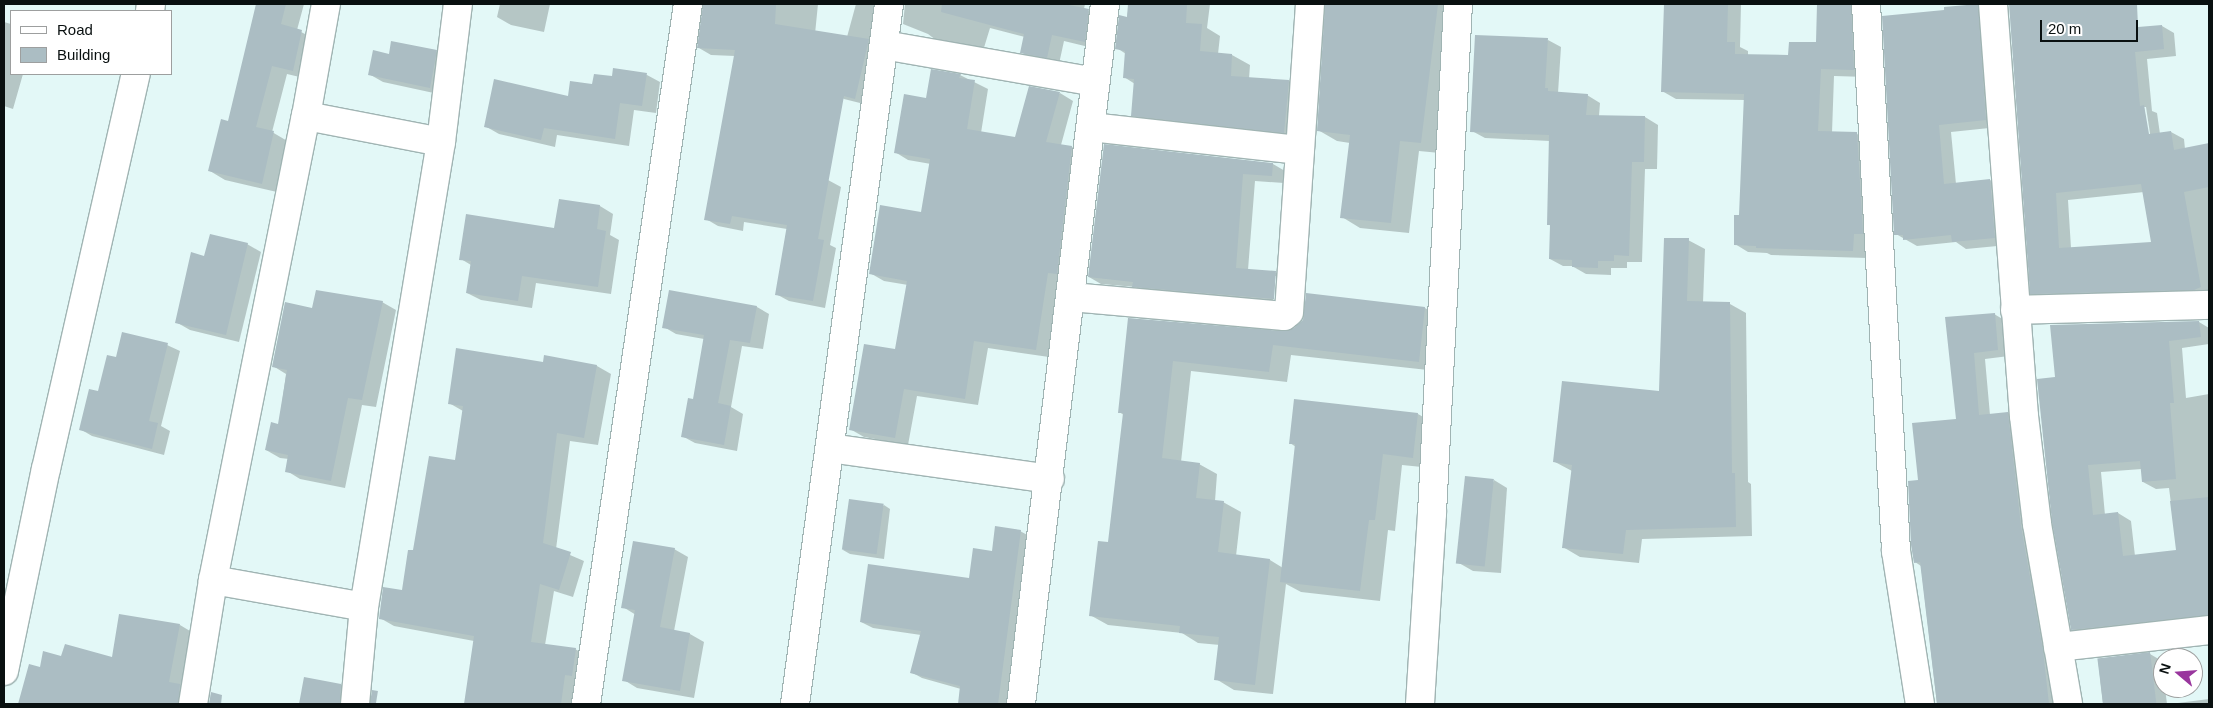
<!DOCTYPE html>
<style>
body{margin:0}
#map{position:relative;width:2213px;height:708px;overflow:hidden;background:#e3f8f7;font-family:Arial,sans-serif}
div>[style]{position:absolute}
[style*='--x']{left:calc(var(--x)*1px);top:calc(var(--y)*1px);width:calc(var(--w)*1px);rotate:calc(var(--a)*1deg)}
.shadow>*{inset:0;background:#0003}
.building>*{inset:0;background:#abbdc3;transform-origin:0 0}
.roads{filter:drop-shadow(1px 0 #a0b4b3) drop-shadow(-1px 0 #a0b4b3) drop-shadow(0 1px #a0b4b3) drop-shadow(0 -1px #a0b4b3)}
.minor>*{height:28px;margin:-14px;padding:0 14px;transform-origin:14px;border-radius:14px;background:#fff}
span{translate:-50% -50%;white-space:nowrap;text-align:center;line-height:1.15;-webkit-text-stroke:4px #fff;paint-order:stroke}
.frame{position:absolute;inset:0;border:5px solid #091010;pointer-events:none}
.legend{position:absolute;left:10px;top:10px;width:162px;height:65px;box-sizing:border-box;background:#fff;border:1px solid #9d9f9f;margin:0;padding:6px 9px;list-style:none;font-size:15px;color:#091010}
.legend li{display:flex;align-items:center;gap:10px;height:25px}
.legend b{width:25px;border:1px solid #9d9f9f}
.north{position:absolute;left:2153px;top:648px;width:50px;height:50px;box-sizing:border-box;background:#fff;border:1px solid #9d9f9f;border-radius:50%;rotate:288deg;font-size:14px;font-weight:700;line-height:20px;text-align:center;color:#091010}
.north::after{content:'';display:block;margin:auto;width:18px;height:22px;background:#99369d;clip-path:polygon(50% 0,100% 100%,50% 72%,0 100%)}
.scale{position:absolute;left:2040px;top:20px;width:98px;height:22px;box-sizing:border-box;border:2px solid #091010;border-top:0;padding-left:6px;font-size:15px;line-height:18px;white-space:nowrap;color:#091010;-webkit-text-stroke:4px #fff;paint-order:stroke}
</style>
<div id="map">
<div class="shadow">
<div style="clip-path:polygon(257px 4px,304px 4px,297px 30px,317px 40px,308px 79px,287px 74px,272px 132px,289px 142px,277px 192px,225px 180px,210px 171px,229px 122px)"></div>
<div style="clip-path:polygon(500px 4px,550px 4px,544px 32px,511px 25px,497px 17px)"></div>
<div style="clip-path:polygon(705px 4px,818px 4px,801px 174px,828px 180px,841px 187px,830px 245px,836px 248px,825px 308px,789px 301px,776px 294px,787px 229px,744px 222px,743px 231px,718px 226px,706px 219px,735px 56px,711px 55px,699px 48px)"></div>
<div style="clip-path:polygon(856px 4px,888px 4px,868px 105px,844px 99px,832px 92px)"></div>
<div style="clip-path:polygon(905px 4px,1085px 4px,1084px 9px,1101px 17px,1097px 49px,1064px 41px,1059px 64px,1034px 60px,1021px 52px,1025px 37px,990px 28px,983px 51px,940px 43px,928px 34px,903px 24px)"></div>
<div style="clip-path:polygon(1129px 4px,1210px 4px,1207px 28px,1220px 36px,1218px 54px,1232px 55px,1250px 65px,1249px 79px,1289px 81px,1307px 92px,1302px 142px,1150px 125px,1132px 115px,1135px 84px,1124px 77px,1126px 54px,1117px 48px,1127px 18px)"></div>
<div style="clip-path:polygon(1326px 4px,1458px 4px,1440px 153px,1419px 151px,1409px 233px,1360px 228px,1342px 217px,1350px 143px,1337px 141px,1318px 130px)"></div>
<div style="clip-path:polygon(1665px 4px,1741px 4px,1740px 47px,1748px 51px,1748px 55px,1790px 57px,1817px 44px,1818px 4px,1867px 4px,1867px 77px,1834px 76px,1832px 133px,1857px 134px,1870px 141px,1867px 258px,1771px 255px,1767px 253px,1748px 252px,1735px 244px,1740px 216px,1745px 100px,1676px 99px,1662px 91px)"></div>
<div style="clip-path:polygon(evenodd,2010px 4px,2130px 4px,2133px 29px,2162px 26px,2174px 33px,2176px 56px,2147px 59px,2152px 111px,2157px 113px,2160px 134px,2171px 132px,2184px 139px,2185px 149px,2209px 144px,2209px 294px,2044px 300px,2032px 293px,2010px 4px,2144px 107px,2146px 107px,2151px 140px,2149px 141px,2144px 107px,2010px 4px,2144px 192px,2153px 243px,2071px 248px,2068px 200px,2144px 192px)"></div>
<div style="clip-path:polygon(1977px 5px,1990px 13px,1999px 127px,1951px 132px,1956px 184px,1990px 180px,2003px 188px,2008px 245px,1966px 249px,1956px 242px,1917px 246px,1896px 234px,1946px 11px)"></div>
<div style="clip-path:polygon(4px 22px,11px 24px,11px 74px,23px 74px,13px 109px,4px 106px)"></div>
<div style="clip-path:polygon(1548px 40px,1561px 47px,1558px 93px,1587px 95px,1600px 103px,1599px 116px,1645px 117px,1658px 125px,1657px 169px,1645px 169px,1642px 262px,1627px 262px,1627px 268px,1611px 268px,1611px 275px,1586px 274px,1572px 266px,1563px 266px,1550px 259px,1551px 226px,1548px 224px,1550px 141px,1485px 138px,1472px 131px)"></div>
<div style="clip-path:polygon(436px 51px,450px 59px,443px 95px,383px 82px,369px 74px,390px 55px)"></div>
<div style="clip-path:polygon(647px 75px,660px 82px,656px 113px,634px 110px,629px 146px,557px 135px,555px 147px,499px 134px,485px 126px,569px 98px,593px 85px)"></div>
<div style="clip-path:polygon(960px 75px,988px 89px,981px 133px,1016px 138px,1060px 93px,1073px 101px,1061px 145px,1072px 147px,1085px 155px,1049px 357px,988px 348px,978px 405px,917px 396px,908px 445px,864px 437px,850px 429px,896px 350px,908px 285px,884px 281px,870px 273px,922px 214px,931px 164px,908px 160px,895px 152px,927px 99px)"></div>
<div style="clip-path:polygon(1106px 146px,1273px 164px,1285px 171px,1284px 183px,1255px 181px,1248px 270px,1276px 273px,1288px 280px,1275px 305px,1277px 276px,1275px 276px,1273px 304px,1146px 293px,1136px 287px,1101px 284px,1089px 277px)"></div>
<div style="clip-path:polygon(560px 200px,600px 206px,613px 214px,610px 235px,619px 240px,611px 294px,536px 283px,532px 308px,481px 300px,467px 293px,471px 265px,461px 259px,555px 229px)"></div>
<div style="clip-path:polygon(1688px 240px,1705px 249px,1703px 303px,1730px 304px,1746px 313px,1748px 482px,1751px 484px,1752px 536px,1642px 539px,1639px 563px,1580px 557px,1563px 547px,1572px 471px,1555px 462px,1660px 393px)"></div>
<div style="clip-path:polygon(247px 244px,261px 252px,239px 342px,190px 330px,176px 322px,205px 257px)"></div>
<div style="clip-path:polygon(670px 292px,757px 307px,769px 314px,763px 349px,742px 346px,731px 407px,743px 414px,737px 451px,695px 443px,682px 436px,694px 401px,704px 339px,676px 334px,664px 327px)"></div>
<div style="clip-path:polygon(1307px 295px,1425px 308px,1443px 319px,1437px 371px,1291px 355px,1287px 382px,1191px 371px,1181px 462px,1199px 464px,1217px 474px,1215px 501px,1223px 502px,1241px 512px,1236px 556px,1270px 560px,1283px 568px,1296px 447px,1290px 443px,1418px 414px,1437px 425px,1432px 468px,1402px 465px,1395px 531px,1388px 530px,1380px 601px,1301px 592px,1286px 584px,1273px 694px,1234px 690px,1216px 679px,1220px 645px,1198px 643px,1182px 633px,1108px 625px,1090px 615px,1109px 543px,1124px 415px,1119px 412px,1130px 319px,1283px 333px,1294px 329px,1304px 320px)"></div>
<div style="clip-path:polygon(382px 302px,396px 310px,376px 407px,362px 405px,345px 488px,300px 479px,287px 471px,289px 459px,280px 458px,266px 450px,279px 425px,286px 374px,273px 366px,313px 310px)"></div>
<div style="clip-path:polygon(1994px 314px,2006px 321px,2009px 356px,1985px 359px,1990px 415px,2008px 413px,2019px 420px,2059px 704px,1937px 704px,1921px 566px,1915px 562px,1919px 481px,1957px 420px,1947px 318px)"></div>
<div style="clip-path:polygon(evenodd,2199px 322px,2209px 328px,2209px 344px,2182px 348px,2186px 398px,2209px 394px,2209px 623px,2086px 637px,2072px 629px,2056px 379px,2199px 322px,2142px 469px,2143px 482px,2156px 489px,2169px 488px,2177px 551px,2135px 556px,2131px 521px,2118px 513px,2105px 515px,2101px 472px,2142px 469px)"></div>
<div style="clip-path:polygon(167px 345px,180px 351px,161px 426px,170px 431px,164px 455px,92px 436px,80px 429px,117px 358px)"></div>
<div style="clip-path:polygon(545px 357px,597px 366px,611px 374px,598px 445px,570px 441px,556px 549px,584px 561px,573px 597px,554px 591px,545px 645px,575px 649px,589px 657px,582px 704px,465px 704px,474px 641px,394px 626px,380px 618px,403px 591px,414px 552px,456px 461px,463px 411px,449px 403px,544px 363px)"></div>
<div style="clip-path:polygon(1494px 480px,1507px 488px,1501px 573px,1473px 571px,1459px 563px)"></div>
<div style="clip-path:polygon(884px 505px,890px 509px,884px 559px,850px 554px,843px 550px)"></div>
<div style="clip-path:polygon(1020px 531px,1031px 537px,1010px 704px,959px 704px,961px 689px,922px 678px,911px 672px,921px 635px,873px 628px,861px 622px,970px 579px,993px 553px)"></div>
<div style="clip-path:polygon(674px 549px,688px 557px,674px 631px,690px 634px,704px 642px,694px 698px,637px 688px,624px 680px,636px 615px,623px 607px)"></div>
<div style="clip-path:polygon(180px 625px,195px 634px,192px 704px,19px 704px,30px 665px,40px 668px,62px 657px,113px 658px)"></div>
<div style="clip-path:polygon(2150px 654px,2162px 661px,2163px 688px,2165px 688px,2167px 704px,2103px 704px,2098px 659px)"></div>
<div style="clip-path:polygon(305px 679px,341px 685px,350px 691px,348px 704px,300px 704px)"></div>
<div style="clip-path:polygon(2209px 699px,2209px 704px,2170px 704px)"></div>
</div>
<div class="building">
<div style="clip-path:polygon(256px 4px,286px 4px,281px 24px,302px 30px,293px 71px,272px 66px,256px 127px,274px 131px,262px 184px,208px 171px,221px 119px,228px 121px)"></div>
<div style="clip-path:polygon(703px 4px,776px 4px,775px 24px,869px 39px,855px 99px,844px 96px,818px 239px,824px 240px,813px 301px,775px 295px,787px 225px,732px 216px,730px 224px,704px 220px,735px 50px,697px 48px)"></div>
<div style="clip-path:polygon(942px 4px,1064px 4px,1089px 9px,1085px 42px,1052px 35px,1047px 58px,1020px 53px,1024px 34px,941px 12px)"></div>
<div style="clip-path:polygon(1128px 4px,1187px 4px,1186px 23px,1202px 24px,1200px 51px,1232px 54px,1231px 76px,1289px 80px,1284px 133px,1131px 116px,1134px 79px,1123px 78px,1125px 51px,1115px 49px,1119px 15px,1127px 17px)"></div>
<div style="clip-path:polygon(1325px 4px,1438px 4px,1421px 143px,1400px 141px,1391px 223px,1340px 218px,1350px 135px,1317px 131px)"></div>
<div style="clip-path:polygon(1664px 4px,1728px 4px,1727px 42px,1735px 42px,1735px 54px,1788px 55px,1789px 42px,1816px 42px,1817px 4px,1851px 4px,1854px 70px,1821px 69px,1818px 131px,1857px 132px,1863px 234px,1854px 234px,1853px 251px,1756px 248px,1756px 246px,1734px 245px,1734px 215px,1739px 215px,1744px 94px,1661px 92px)"></div>
<div style="clip-path:polygon(1978px 4px,1986px 120px,1939px 125px,1944px 184px,1990px 179px,1995px 238px,1952px 242px,1951px 235px,1903px 240px,1903px 235px,1894px 235px,1882px 16px,1944px 10px,1944px 7px)"></div>
<div style="clip-path:polygon(evenodd,2009px 4px,2137px 4px,2138px 27px,2162px 25px,2164px 49px,2135px 52px,2140px 106px,2144px 105px,2149px 134px,2171px 131px,2174px 150px,2209px 143px,2209px 187px,2184px 192px,2201px 287px,2194px 290px,2030px 294px,2009px 4px,2141px 184px,2151px 242px,2059px 248px,2056px 193px,2141px 184px)"></div>
<div style="clip-path:polygon(1475px 35px,1548px 38px,1545px 88px,1548px 88px,1548px 91px,1588px 94px,1586px 115px,1645px 116px,1644px 162px,1632px 162px,1629px 256px,1614px 255px,1614px 261px,1598px 261px,1598px 268px,1572px 267px,1572px 260px,1549px 259px,1550px 225px,1547px 225px,1549px 135px,1470px 132px)"></div>
<div style="clip-path:polygon(391px 41px,437px 50px,430px 88px,368px 75px,373px 50px,389px 54px)"></div>
<div style="clip-path:polygon(613px 68px,647px 73px,642px 106px,620px 103px,615px 139px,544px 128px,541px 140px,484px 127px,494px 79px,568px 96px,570px 81px,592px 84px,594px 74px,612px 76px)"></div>
<div style="clip-path:polygon(931px 69px,961px 74px,959px 78px,975px 80px,967px 129px,1015px 137px,1029px 86px,1060px 92px,1046px 142px,1072px 146px,1057px 274px,1048px 273px,1036px 350px,974px 341px,965px 399px,904px 389px,895px 438px,849px 430px,864px 344px,895px 349px,907px 281px,869px 274px,880px 205px,921px 212px,930px 159px,894px 153px,904px 94px,926px 98px)"></div>
<div style="clip-path:polygon(1104px 144px,1273px 163px,1272px 176px,1243px 174px,1236px 268px,1276px 271px,1274px 299px,1132px 287px,1133px 282px,1088px 277px)"></div>
<div style="clip-path:polygon(559px 199px,600px 205px,597px 229px,606px 231px,598px 287px,522px 276px,518px 301px,466px 293px,471px 261px,459px 260px,466px 214px,554px 228px)"></div>
<div style="clip-path:polygon(210px 234px,248px 243px,226px 335px,175px 323px,191px 252px,204px 256px)"></div>
<div style="clip-path:polygon(1664px 238px,1689px 238px,1687px 301px,1730px 302px,1732px 473px,1735px 473px,1736px 527px,1626px 530px,1623px 554px,1562px 548px,1572px 465px,1553px 462px,1562px 381px,1659px 391px)"></div>
<div style="clip-path:polygon(316px 290px,383px 301px,362px 400px,348px 398px,331px 481px,285px 472px,288px 455px,265px 450px,271px 422px,278px 424px,287px 370px,272px 367px,285px 302px,312px 308px)"></div>
<div style="clip-path:polygon(669px 290px,757px 306px,750px 343px,730px 340px,718px 403px,731px 406px,724px 445px,681px 437px,688px 398px,693px 399px,704px 335px,662px 328px)"></div>
<div style="clip-path:polygon(1306px 293px,1425px 307px,1419px 362px,1273px 345px,1269px 372px,1173px 361px,1162px 458px,1200px 463px,1196px 498px,1224px 501px,1218px 552px,1270px 559px,1255px 685px,1214px 680px,1219px 637px,1179px 633px,1180px 626px,1089px 616px,1098px 541px,1108px 542px,1123px 413px,1118px 413px,1128px 318px,1283px 331px,1294px 328px,1303px 320px)"></div>
<div style="clip-path:polygon(1995px 313px,1998px 350px,1974px 353px,1979px 415px,2008px 412px,2021px 526px,2043px 650px,2049px 704px,1937px 704px,1920px 562px,1914px 563px,1911px 545px,1908px 481px,1918px 480px,1912px 423px,1956px 419px,1945px 317px)"></div>
<div style="clip-path:polygon(2199px 321px,2201px 337px,2169px 341px,2174px 403px,2170px 403px,2176px 479px,2142px 482px,2140px 461px,2088px 465px,2093px 515px,2118px 512px,2123px 556px,2176px 550px,2170px 501px,2209px 497px,2209px 615px,2071px 630px,2052px 522px,2037px 379px,2055px 377px,2050px 325px)"></div>
<div style="clip-path:polygon(122px 332px,168px 343px,149px 421px,158px 423px,152px 449px,79px 430px,89px 389px,98px 391px,107px 355px,116px 357px)"></div>
<div style="clip-path:polygon(456px 348px,543px 362px,544px 355px,597px 365px,584px 438px,557px 433px,543px 543px,571px 552px,559px 590px,540px 584px,531px 642px,576px 648px,572px 676px,565px 675px,561px 704px,464px 704px,474px 636px,379px 619px,383px 587px,402px 590px,408px 550px,413px 550px,429px 456px,455px 460px,463px 406px,448px 404px)"></div>
<div style="clip-path:polygon(1294px 399px,1418px 413px,1413px 458px,1383px 454px,1375px 520px,1369px 520px,1360px 591px,1280px 582px,1295px 444px,1289px 444px)"></div>
<div style="left:1465px;top:476px;width:29px;height:88px;rotate:6deg"></div>
<div style="left:849px;top:499px;width:35px;height:51px;rotate:8deg"></div>
<div style="clip-path:polygon(995px 526px,1021px 530px,998px 704px,958px 704px,960px 686px,910px 673px,921px 631px,860px 622px,868px 564px,969px 578px,973px 548px,992px 551px)"></div>
<div style="clip-path:polygon(633px 541px,675px 548px,660px 627px,690px 633px,680px 691px,622px 681px,635px 610px,621px 608px)"></div>
<div style="clip-path:polygon(119px 614px,180px 624px,169px 682px,180px 684px,178px 704px,18px 704px,29px 664px,40px 667px,43px 651px,61px 656px,65px 644px,112px 657px)"></div>
<div style="left:2150px;top:652px;width:52px;height:53px;rotate:83deg"></div>
<div style="clip-path:polygon(304px 677px,341px 684px,340px 704px,299px 704px)"></div>
<div style="left:372px;top:690px;width:6px;height:14px;rotate:9deg"></div>
<div style="clip-path:polygon(211px 692px,222px 695px,221px 704px,209px 704px)"></div>
</div>
<div class="roads">
<div class="minor">
<div style="--x:1866;--y:4;--w:548;--a:86.86"></div>
<div style="--x:1896;--y:551;--w:155;--a:81.1"></div>
<div style="--x:1993;--y:4;--w:413;--a:85.7"></div>
<div style="--x:2024;--y:416;--w:109;--a:83.1"></div>
<div style="--x:2037;--y:524;--w:183;--a:80.2"></div>
<div style="--x:150;--y:11;--w:7;--a:-82"></div>
<div style="--x:884;--y:45;--w:214;--a:9.9"></div>
<div style="--x:306;--y:116;--w:137;--a:10.9"></div>
<div style="--x:1091;--y:127;--w:210;--a:6.3"></div>
<div style="--x:1071;--y:297;--w:214;--a:5.1"></div>
<div style="--x:1284;--y:316;--w:6;--a:-39"></div>
<div style="--x:1289;--y:312;--w:309;--a:-86.1"></div>
<div style="--x:2015;--y:310;--w:194;--a:-1.5"></div>
<div style="--x:830;--y:448;--w:222;--a:8"></div>
<div style="--x:213;--y:580;--w:153;--a:10.1"></div>
<div style="--x:2058;--y:647;--w:152;--a:-6.4"></div>
<div style="--x:4;--y:671;--w:206;--a:-78.3"></div>
<div style="--x:46;--y:469;--w:405;--a:-77.2"></div>
<div style="--x:193;--y:704;--w:126;--a:-80.8"></div>
<div style="--x:213;--y:580;--w:473;--a:-78.7"></div>
<div style="--x:306;--y:116;--w:114;--a:-79.9"></div>
<div style="--x:355;--y:704;--w:97;--a:-84.7"></div>
<div style="--x:364;--y:607;--w:471;--a:-80.6"></div>
<div style="--x:441;--y:142;--w:139;--a:-83"></div>
<div style="--x:586;--y:704;--w:707;--a:-81.71"></div>
<div style="--x:795;--y:704;--w:706;--a:-82.35"></div>
<div style="--x:1021;--y:704;--w:705;--a:-83.16"></div>
<div style="--x:1420;--y:704;--w:191;--a:-86.4"></div>
<div style="--x:1432;--y:513;--w:510;--a:-87.08"></div>
</div>
</div>
<div class="frame"></div>
<ul class="legend">
<li><b style="height:6px;background:#fff"></b>Road</li>
<li><b style="height:14px;background:#abbdc3"></b>Building</li>
</ul>
<div class="north">N</div>
<div class="scale">20 m</div>
</div>
